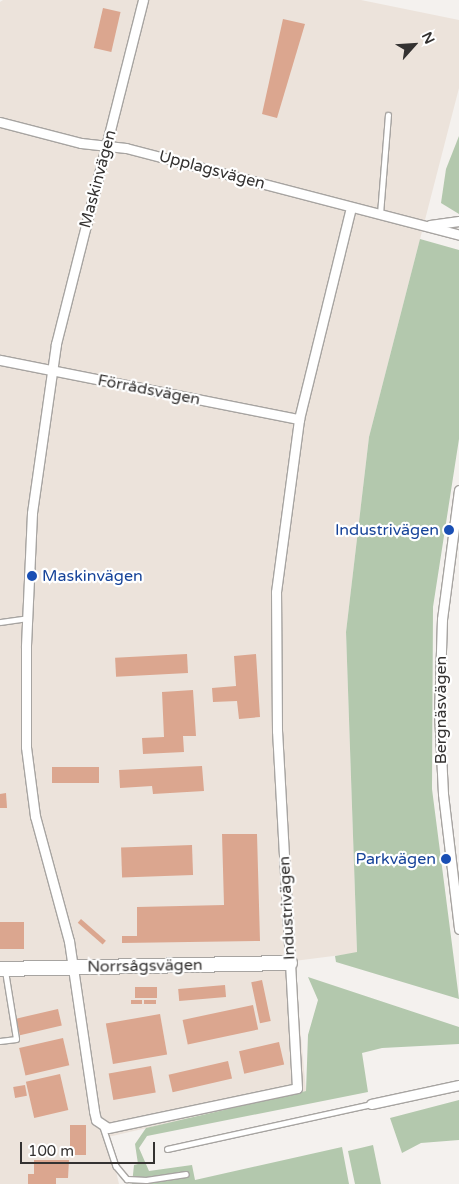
<!DOCTYPE html>
<meta charset="utf-8">
<style>
body{margin:0}
#map{position:relative;width:459px;height:1184px;overflow:hidden;background:#f4f1ee;font-family:"Varela Round",sans-serif}
div>[style]{position:absolute}
[style*='--x']{left:calc(var(--x)*1px);top:calc(var(--y)*1px);width:calc(var(--w)*1px);rotate:calc(var(--a)*1deg)}
.built>*{inset:0;background:#ece3db}
.green>*{inset:0;background:#b3c8ad}
.building>*{inset:0;background:#dba68f;transform-origin:0 0}
.roads{filter:drop-shadow(1px 0 #a7a4a1) drop-shadow(-1px 0 #a7a4a1) drop-shadow(0 1px #a7a4a1) drop-shadow(0 -1px #a7a4a1)}
.lane>*{height:4.5px;margin:-2.25px;padding:0 2.25px;transform-origin:2.25px;border-radius:2.25px;background:#fff}
.street>*{height:9px;margin:-4.5px;padding:0 4.5px;transform-origin:4.5px;border-radius:4.5px;background:#fff}
.secondary>*{height:14px;margin:-7px;padding:0 7px;transform-origin:7px;border-radius:7px;background:#fff}
.dots>*{width:14px;height:14px;translate:-50% -50%;box-sizing:border-box;border:2px solid #fff;border-radius:50%}
span{translate:-50% -50%;white-space:nowrap;text-align:center;line-height:1.15;-webkit-text-stroke:4.5px #fff;paint-order:stroke}
.street-label{font-size:16px;color:#343231}
.transit-label{font-size:16px;color:#164399}
.right{translate:-100% -50%;text-align:right}
.left{translate:0 -50%;text-align:left}
.north{position:absolute;left:389px;top:20px;width:50px;height:50px;-webkit-text-stroke:4px #fff;paint-order:stroke;rotate:64deg;font-size:14px;font-weight:700;line-height:20px;text-align:center;color:#343231}
.north::after{content:'';display:block;margin:auto;width:18px;height:22px;background:#343231;clip-path:polygon(50% 0,100% 100%,50% 72%,0 100%)}
.scale{position:absolute;left:20px;top:1142px;width:135px;height:22px;box-sizing:border-box;border:2px solid #343231;border-top:0;padding-left:6px;font-size:15px;line-height:18px;white-space:nowrap;color:#343231;-webkit-text-stroke:4px #fff;paint-order:stroke}
</style>
<div id="map">
<div class="built">
<div style="clip-path:polygon(3px 0,361px 0,459px 20px,459px 88px,369px 437px,346px 632px,357px 953px,294px 961px,306px 1091px,108px 1137px,119px 1184px,0 1184px,0 2px)"></div>
</div>
<div class="green">
<div style="clip-path:polygon(459px 136px,459px 214px,441px 203px,446px 169px)"></div>
<div style="clip-path:polygon(420px 239px,459px 250px,459px 439px,433px 607px,432px 789px,459px 999px,336px 962px,335px 956px,357px 952px,346px 632px,369px 437px)"></div>
<div style="clip-path:polygon(308px 977px,459px 1027px,459px 1044px,382px 1048px,362px 1053px,368px 1092px,147px 1136px,139px 1148px,149px 1171px,192px 1165px,195px 1180px,342px 1147px,349px 1184px,132px 1184px,134px 1165px,138px 1164px,135px 1144px,146px 1128px,306px 1091px,308px 1035px,318px 1000px)"></div>
<div style="clip-path:polygon(459px 1100px,459px 1140px,421px 1143px,402px 1153px,390px 1118px)"></div>
<div style="clip-path:polygon(373px 1145px,381px 1184px,355px 1184px,348px 1151px)"></div>
</div>
<div class="building">
<div style="left:103px;top:8px;width:18px;height:41px;rotate:13deg"></div>
<div style="clip-path:polygon(283px 19px,305px 24px,277px 118px,262px 114px)"></div>
<div style="left:187px;top:654px;width:19px;height:72px;rotate:87deg"></div>
<div style="clip-path:polygon(256px 654px,260px 717px,239px 719px,237px 701px,213px 702px,212px 688px,236px 686px,234px 656px)"></div>
<div style="clip-path:polygon(193px 690px,196px 736px,183px 736px,184px 752px,143px 754px,142px 738px,164px 737px,162px 692px)"></div>
<div style="clip-path:polygon(202px 766px,204px 791px,153px 794px,152px 786px,120px 788px,119px 770px)"></div>
<div style="left:99px;top:767px;width:16px;height:47px;rotate:90deg"></div>
<div style="clip-path:polygon(6px 793px,7px 808px,0 808px,0 794px)"></div>
<div style="clip-path:polygon(222px 834px,257px 834px,260px 941px,122px 943px,122px 936px,137px 936px,137px 907px,224px 905px)"></div>
<div style="left:192px;top:845px;width:30px;height:71px;rotate:88deg"></div>
<div style="left:81px;top:919px;width:33px;height:5px;rotate:41deg"></div>
<div style="left:24px;top:922px;width:27px;height:24px;rotate:90deg"></div>
<div style="left:262px;top:980px;width:42px;height:11px;rotate:78deg"></div>
<div style="left:225px;top:985px;width:12px;height:47px;rotate:85deg"></div>
<div style="left:157px;top:987px;width:11px;height:22px;rotate:90deg"></div>
<div style="left:131px;top:1000px;width:11px;height:4px"></div>
<div style="left:144px;top:1000px;width:12px;height:4px"></div>
<div style="left:253px;top:1005px;width:25px;height:72px;rotate:78deg"></div>
<div style="left:58px;top:1009px;width:17px;height:43px;rotate:77deg"></div>
<div style="left:160px;top:1014px;width:41px;height:55px;rotate:80deg"></div>
<div style="left:63px;top:1038px;width:28px;height:45px;rotate:77deg"></div>
<div style="left:279px;top:1042px;width:23px;height:41px;rotate:77deg"></div>
<div style="left:228px;top:1061px;width:18px;height:61px;rotate:77deg"></div>
<div style="left:151px;top:1066px;width:27px;height:43px;rotate:80deg"></div>
<div style="left:60px;top:1074px;width:37px;height:35px;rotate:77deg"></div>
<div style="left:25px;top:1085px;width:11px;height:12px;rotate:80deg"></div>
<div style="left:86px;top:1125px;width:30px;height:16px;rotate:90deg"></div>
<div style="clip-path:polygon(34px 1160px,69px 1160px,68px 1178px,56px 1178px,56px 1184px,28px 1184px,28px 1174px,34px 1174px)"></div>
</div>
<div class="roads">
<div class="lane">
<div style="--x:380;--y:214;--w:99;--a:-85.4"></div>
<div style="--x:0;--y:622;--w:27;--a:-8"></div>
<div style="--x:0;--y:1041;--w:16;--a:-7"></div>
<div style="--x:16;--y:1039;--w:69;--a:-99.2"></div>
<div style="--x:103;--y:1127;--w:41;--a:71.6"></div>
<div style="--x:116;--y:1166;--w:17;--a:50"></div>
<div style="--x:127;--y:1179;--w:19;--a:3"></div>
<div style="--x:146;--y:1180;--w:40;--a:-8.5"></div>
<div style="--x:167;--y:1149;--w:209;--a:-12.4"></div>
</div>
<div class="street">
<div style="--x:143;--y:0;--w:355;--a:104.2"></div>
<div style="--x:56;--y:344;--w:171;--a:98.1"></div>
<div style="--x:32;--y:513;--w:134;--a:92.6"></div>
<div style="--x:26;--y:647;--w:100;--a:90"></div>
<div style="--x:26;--y:747;--w:70;--a:82.6"></div>
<div style="--x:35;--y:816;--w:130;--a:74.8"></div>
<div style="--x:69;--y:941;--w:172;--a:81.6"></div>
<div style="--x:94;--y:1111;--w:9;--a:77"></div>
<div style="--x:96;--y:1120;--w:14;--a:34"></div>
<div style="--x:108;--y:1128;--w:193;--a:-11.9"></div>
<div style="--x:297;--y:1088;--w:358;--a:-93.2"></div>
<div style="--x:277;--y:731;--w:139;--a:-90.4"></div>
<div style="--x:276;--y:592;--w:175;--a:-82.4"></div>
<div style="--x:299;--y:419;--w:218;--a:-76.2"></div>
<div style="--x:0;--y:122;--w:84;--a:14.5"></div>
<div style="--x:81;--y:143;--w:45;--a:6.3"></div>
<div style="--x:126;--y:148;--w:344;--a:14.6"></div>
<div style="--x:430;--y:225;--w:29;--a:-8"></div>
<div style="--x:0;--y:360;--w:305;--a:11.2"></div>
<div style="--x:459;--y:490;--w:130;--a:97.5"></div>
<div style="--x:442;--y:619;--w:93;--a:91.8"></div>
<div style="--x:439;--y:712;--w:82;--a:87.2"></div>
<div style="--x:443;--y:794;--w:136;--a:83.2"></div>
<div style="--x:371;--y:1104;--w:90;--a:-12.2"></div>
</div>
<div class="secondary">
<div style="--x:0;--y:969;--w:290;--a:-1.2"></div>
</div>
</div>
<div class="dots">
<div style="left:449px;top:530px;background:#1a4fb4"></div>
<div style="left:32px;top:576px;background:#1a4fb4"></div>
<div style="left:446px;top:859px;background:#1a4fb4"></div>
</div>
<div class="street-label">
<span style="left:212px;top:170px;rotate:15deg">Upplagsvägen</span>
<span style="left:98px;top:179px;rotate:-75deg">Maskinvägen</span>
<span style="left:149px;top:390px;rotate:11deg">Förrådsvägen</span>
<span style="left:441px;top:710px;rotate:-90deg">Bergnäsvägen</span>
<span style="left:287px;top:908px;rotate:-93deg">Industrivägen</span>
<span style="left:145px;top:966px;rotate:-1deg">Norrsågsvägen</span>
</div>
<div class="transit-label">
<span class="right" style="left:439px;top:530px">Industrivägen</span>
<span class="left" style="left:42px;top:576px">Maskinvägen</span>
<span class="right" style="left:436px;top:859px">Parkvägen</span>
</div>
<div class="north">N</div>
<div class="scale">100 m</div>
</div>
